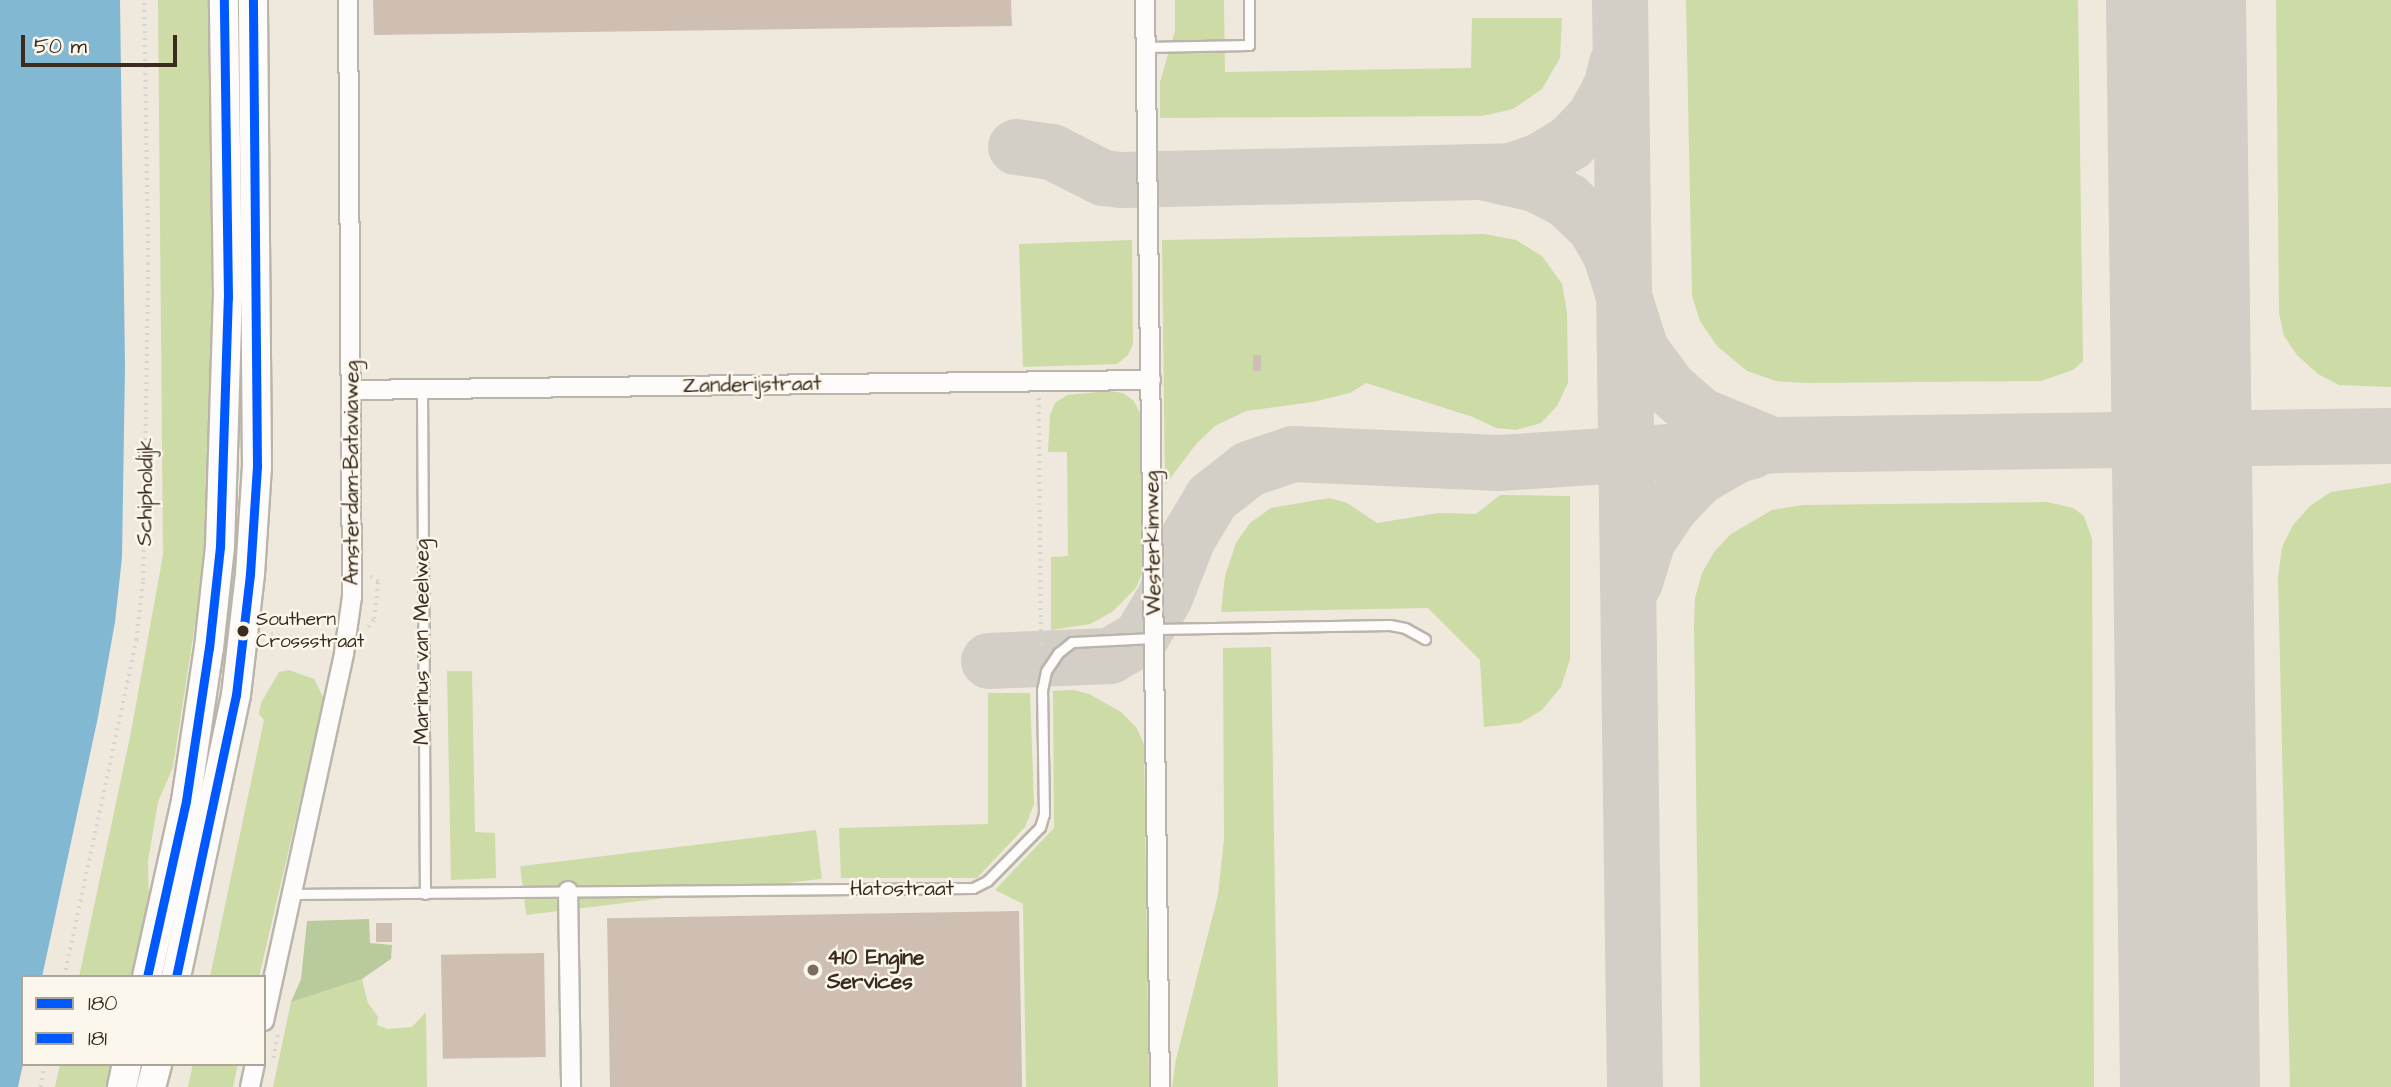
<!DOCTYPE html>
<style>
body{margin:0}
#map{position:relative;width:2391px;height:1087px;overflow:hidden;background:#efe8dc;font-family:"Architects Daughter",sans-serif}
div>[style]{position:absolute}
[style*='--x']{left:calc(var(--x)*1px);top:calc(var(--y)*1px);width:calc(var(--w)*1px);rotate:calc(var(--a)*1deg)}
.green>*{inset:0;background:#cddba6;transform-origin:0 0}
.forest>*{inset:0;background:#b9cb9d}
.water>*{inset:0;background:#82b8d2}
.taxiway>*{height:56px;margin:-28px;padding:0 28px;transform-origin:28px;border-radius:28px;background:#d3cec6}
.runway>*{height:140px;margin:-70px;padding:0 70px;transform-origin:70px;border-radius:70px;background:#d3cec6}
.building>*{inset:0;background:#cfbfb2;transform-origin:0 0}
.path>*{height:3.5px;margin-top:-1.75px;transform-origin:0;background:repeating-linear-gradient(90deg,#d6d4cf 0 2px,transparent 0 7px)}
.roads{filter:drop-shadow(2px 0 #bab4ab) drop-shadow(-2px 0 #bab4ab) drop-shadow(0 2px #bab4ab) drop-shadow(0 -2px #bab4ab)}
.lane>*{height:9px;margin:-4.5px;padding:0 4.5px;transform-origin:4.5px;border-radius:4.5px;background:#fdfcfa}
.street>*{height:18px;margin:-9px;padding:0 9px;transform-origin:9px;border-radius:9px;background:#fdfcfa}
.primary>*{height:28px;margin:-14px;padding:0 14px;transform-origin:14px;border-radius:14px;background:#fdfcfa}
.bus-1>*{height:9px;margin:-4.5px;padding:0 4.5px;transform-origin:4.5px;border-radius:4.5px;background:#0059ff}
.bus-2>*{height:9px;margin:-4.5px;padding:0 4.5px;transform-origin:4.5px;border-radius:4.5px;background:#0059ff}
.dots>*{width:19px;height:19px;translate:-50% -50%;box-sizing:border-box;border:4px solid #fbf7ec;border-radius:50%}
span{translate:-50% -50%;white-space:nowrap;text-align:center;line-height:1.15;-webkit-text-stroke:5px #fbf7ec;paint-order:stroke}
.bus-label{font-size:19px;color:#3b2a1e}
.left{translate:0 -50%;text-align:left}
.street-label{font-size:21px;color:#3b2a1e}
.poi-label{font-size:21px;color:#3b2a1e;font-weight:700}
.legend{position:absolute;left:21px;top:975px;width:245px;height:91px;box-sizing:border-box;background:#fbf7ec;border:2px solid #aea59a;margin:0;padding:9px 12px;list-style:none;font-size:21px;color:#3b2a1e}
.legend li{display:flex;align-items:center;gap:14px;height:35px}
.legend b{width:35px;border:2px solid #aea59a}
.scale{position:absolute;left:21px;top:35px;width:156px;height:32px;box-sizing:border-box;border:4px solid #3b2a1e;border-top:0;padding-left:9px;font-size:21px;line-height:24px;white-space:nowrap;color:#3b2a1e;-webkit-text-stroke:5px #fbf7ec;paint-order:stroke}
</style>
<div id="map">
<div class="green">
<div style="clip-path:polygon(158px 0,211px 0,212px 472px,201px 585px,173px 767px,158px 802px,148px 861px,149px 908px,133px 977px,79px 977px,131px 732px,163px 555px)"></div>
<div style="clip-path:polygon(1175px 0,1224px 0,1225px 72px,1471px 68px,1472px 18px,1562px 18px,1560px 58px,1542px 89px,1513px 109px,1482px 116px,1160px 118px,1160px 82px,1175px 31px)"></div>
<div style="clip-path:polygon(1686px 0,2078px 0,2083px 361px,2073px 370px,2041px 381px,1806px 383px,1776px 381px,1747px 371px,1717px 346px,1700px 321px,1692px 296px)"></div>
<div style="clip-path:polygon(2276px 0,2391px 0,2391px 387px,2339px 385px,2318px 374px,2297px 355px,2284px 336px,2279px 313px)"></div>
<div style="clip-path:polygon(1484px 234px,1516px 240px,1542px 256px,1562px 284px,1567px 312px,1568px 383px,1557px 406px,1541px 423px,1516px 430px,1496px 428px,1473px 417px,1366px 383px,1350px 393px,1313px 402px,1246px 411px,1215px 426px,1197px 443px,1165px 485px,1162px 240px)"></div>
<div style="clip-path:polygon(1132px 240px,1133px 344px,1128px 355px,1117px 364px,1023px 367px,1019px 244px)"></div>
<div style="clip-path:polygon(1110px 391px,1123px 393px,1134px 401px,1140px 413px,1143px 571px,1136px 588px,1112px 612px,1090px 624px,1051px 630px,1051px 557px,1068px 556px,1067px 452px,1048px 452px,1050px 415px,1055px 403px,1067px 395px)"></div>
<div style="clip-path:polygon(2391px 483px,2391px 1087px,2290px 1087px,2278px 577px,2282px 547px,2293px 525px,2310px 506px,2331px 492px)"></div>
<div style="clip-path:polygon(1500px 495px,1570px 496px,1570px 659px,1561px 687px,1542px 710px,1520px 723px,1484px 727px,1480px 660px,1428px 608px,1221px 612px,1225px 576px,1236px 543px,1250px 523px,1271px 508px,1329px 498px,1347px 503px,1377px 523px,1439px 513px,1476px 514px)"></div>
<div style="clip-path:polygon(2047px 502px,2073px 508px,2084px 516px,2092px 539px,2094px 1087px,1700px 1087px,1694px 626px,1695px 598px,1702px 573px,1714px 552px,1731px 534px,1772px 510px,1803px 505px)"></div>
<div style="clip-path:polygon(1271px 647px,1278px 1087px,1172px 1087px,1176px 1059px,1218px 895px,1224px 839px,1223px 648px)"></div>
<div style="clip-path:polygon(289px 670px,314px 679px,324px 699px,259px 977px,210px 977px,264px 720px,259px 714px,261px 703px,279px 672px)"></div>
<div style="clip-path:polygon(447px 671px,472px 671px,475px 832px,495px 833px,496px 878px,451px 880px)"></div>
<div style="clip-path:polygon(1073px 690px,1089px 694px,1121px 712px,1136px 727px,1144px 744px,1149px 1087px,1026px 1087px,1023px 904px,995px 890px,1054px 828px,1053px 691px)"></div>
<div style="clip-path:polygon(988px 693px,1030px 693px,1034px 804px,1025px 827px,977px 878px,841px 878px,839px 828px,988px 824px)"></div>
<div style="left:816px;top:830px;width:49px;height:298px;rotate:83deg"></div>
<div style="clip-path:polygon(362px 979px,368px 1003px,378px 1017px,377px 1025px,388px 1029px,412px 1027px,426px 1012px,427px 1087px,273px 1087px,291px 1002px)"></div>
<div style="clip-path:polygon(60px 1064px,112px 1064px,107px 1087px,55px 1087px)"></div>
<div style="clip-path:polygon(193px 1064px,238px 1064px,233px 1087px,188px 1087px)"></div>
</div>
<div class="forest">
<div style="clip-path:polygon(369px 919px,370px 943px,392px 945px,391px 959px,362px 979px,291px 1002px,301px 979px,307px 921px)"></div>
</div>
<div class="water">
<div style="clip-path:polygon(0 0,120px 0,125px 366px,122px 557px,115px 622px,98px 717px,42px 977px,23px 977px,23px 1064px,18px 1087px,0 1087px)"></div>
</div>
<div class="taxiway">
<div style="--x:1620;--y:0;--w:1087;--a:89.21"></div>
<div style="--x:1016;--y:147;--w:36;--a:8"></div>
<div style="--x:1052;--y:152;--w:57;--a:27"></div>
<div style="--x:1103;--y:178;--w:19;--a:6"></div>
<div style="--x:1122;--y:180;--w:389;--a:-1.3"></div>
<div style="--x:1511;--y:171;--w:31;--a:-19"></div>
<div style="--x:1540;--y:161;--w:35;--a:-31"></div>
<div style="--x:1570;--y:143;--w:36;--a:-46"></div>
<div style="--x:1595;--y:117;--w:36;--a:-62"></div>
<div style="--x:1612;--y:85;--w:22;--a:-77"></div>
<div style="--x:1490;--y:174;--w:46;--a:12.5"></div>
<div style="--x:1535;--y:184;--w:37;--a:27"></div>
<div style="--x:1568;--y:201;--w:37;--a:44"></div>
<div style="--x:1595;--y:227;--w:32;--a:60"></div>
<div style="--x:1611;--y:255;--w:100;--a:72.5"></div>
<div style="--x:1641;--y:350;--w:47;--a:53.6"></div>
<div style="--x:1669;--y:388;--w:43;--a:41.2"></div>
<div style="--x:1701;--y:416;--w:69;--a:22.1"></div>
<div style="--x:2181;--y:368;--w:26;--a:79"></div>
<div style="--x:2186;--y:394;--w:35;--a:57"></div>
<div style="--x:2205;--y:423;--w:18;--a:29"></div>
<div style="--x:2221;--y:432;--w:22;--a:13"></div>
<div style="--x:2122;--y:439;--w:36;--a:19"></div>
<div style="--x:2156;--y:451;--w:36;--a:52"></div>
<div style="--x:2178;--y:479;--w:71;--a:86"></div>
<div style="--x:1635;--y:582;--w:44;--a:-72.8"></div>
<div style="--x:1648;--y:540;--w:40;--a:-56"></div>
<div style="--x:1670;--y:507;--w:42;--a:-46"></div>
<div style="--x:1699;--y:477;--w:44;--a:-30.1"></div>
<div style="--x:1737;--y:455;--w:16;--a:-15"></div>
<div style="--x:989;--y:661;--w:121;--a:-2.4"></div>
<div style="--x:1110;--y:656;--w:34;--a:-30"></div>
<div style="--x:1140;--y:639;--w:49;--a:-59.2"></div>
<div style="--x:1165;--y:597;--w:63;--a:-68.7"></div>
<div style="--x:1188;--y:538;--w:47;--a:-59"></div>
<div style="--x:1212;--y:498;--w:47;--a:-38.1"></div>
<div style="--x:1249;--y:469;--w:46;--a:-18.8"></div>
<div style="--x:1293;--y:454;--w:206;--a:2.5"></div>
<div style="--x:1499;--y:463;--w:276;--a:-3.7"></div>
<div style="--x:1774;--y:445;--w:617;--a:-0.84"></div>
</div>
<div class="runway">
<div style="--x:2176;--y:0;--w:1087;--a:89.26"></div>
</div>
<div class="building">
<div style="clip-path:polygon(373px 0,1011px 0,1012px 26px,374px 35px)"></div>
<div style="left:1253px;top:355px;width:8px;height:16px"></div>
<div style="left:1019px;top:911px;width:176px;height:412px;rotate:89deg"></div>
<div style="left:392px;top:923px;width:19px;height:16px;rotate:90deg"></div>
<div style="left:544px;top:953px;width:104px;height:103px;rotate:89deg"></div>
</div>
<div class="path">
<div style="--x:1039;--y:398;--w:251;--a:89.5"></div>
<div style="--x:368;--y:627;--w:10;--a:-53"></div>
<div style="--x:374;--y:619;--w:37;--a:-84"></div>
<div style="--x:378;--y:582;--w:9;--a:-144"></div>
<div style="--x:271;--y:634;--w:56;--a:13.5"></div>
<div style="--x:64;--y:977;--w:345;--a:-77.9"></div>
<div style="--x:136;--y:640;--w:60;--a:-83.3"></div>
<div style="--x:143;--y:580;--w:316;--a:-89.1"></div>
<div style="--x:148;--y:264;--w:264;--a:-90.9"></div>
<div style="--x:273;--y:1058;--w:25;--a:-78"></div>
<div style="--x:40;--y:1087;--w:24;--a:-78"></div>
</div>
<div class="roads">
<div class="lane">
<div style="--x:1146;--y:47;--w:103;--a:-1.1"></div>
<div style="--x:1249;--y:45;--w:45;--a:-90"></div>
<div style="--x:422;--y:391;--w:503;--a:89.66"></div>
<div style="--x:1154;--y:629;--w:236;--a:-1"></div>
<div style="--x:1390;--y:625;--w:15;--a:11"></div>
<div style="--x:1405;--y:628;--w:23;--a:29"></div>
<div style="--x:292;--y:894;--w:681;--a:-0.5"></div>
<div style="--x:973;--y:888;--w:16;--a:-27"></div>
<div style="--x:987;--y:881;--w:76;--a:-45.5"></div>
<div style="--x:1040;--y:827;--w:14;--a:-73"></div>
<div style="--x:1044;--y:814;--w:124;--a:-90.9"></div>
<div style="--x:1042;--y:690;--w:19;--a:-78"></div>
<div style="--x:1046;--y:671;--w:22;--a:-56"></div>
<div style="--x:1058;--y:653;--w:18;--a:-38"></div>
<div style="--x:1072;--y:642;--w:82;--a:-2.8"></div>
</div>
<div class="street">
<div style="--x:1145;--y:0;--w:1087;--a:89.21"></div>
<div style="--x:352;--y:390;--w:799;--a:-0.72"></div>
<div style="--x:568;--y:891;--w:196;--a:89.1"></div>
<div style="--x:264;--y:1021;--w:377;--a:-77.7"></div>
<div style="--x:344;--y:653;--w:57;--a:-81.9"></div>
<div style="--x:352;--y:597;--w:597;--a:-90.38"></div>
<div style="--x:250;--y:1087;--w:24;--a:-78"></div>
</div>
<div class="primary">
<div style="--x:147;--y:977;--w:180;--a:-77.5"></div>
<div style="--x:186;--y:801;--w:155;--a:-81.5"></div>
<div style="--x:209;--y:648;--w:102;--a:-83.8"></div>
<div style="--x:220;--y:547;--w:249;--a:-88.2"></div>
<div style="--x:228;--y:298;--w:298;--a:-90.8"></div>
<div style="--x:176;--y:977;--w:288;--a:-78"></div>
<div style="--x:236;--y:695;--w:122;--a:-83.4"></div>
<div style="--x:250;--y:574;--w:107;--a:-86.3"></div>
<div style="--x:257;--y:467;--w:467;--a:-90.5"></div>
<div style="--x:122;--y:1087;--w:24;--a:-78"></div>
<div style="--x:151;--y:1087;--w:24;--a:-75"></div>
</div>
</div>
<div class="bus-1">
<div style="--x:176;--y:977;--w:288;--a:-78"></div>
<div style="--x:236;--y:695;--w:122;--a:-83.4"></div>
<div style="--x:250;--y:574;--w:107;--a:-86.3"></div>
<div style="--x:257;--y:467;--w:467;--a:-90.5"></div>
</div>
<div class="bus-2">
<div style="--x:147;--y:977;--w:180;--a:-77.5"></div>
<div style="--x:186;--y:801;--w:155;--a:-81.5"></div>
<div style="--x:209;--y:648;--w:102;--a:-83.8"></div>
<div style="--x:220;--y:547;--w:249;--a:-88.2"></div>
<div style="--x:228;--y:298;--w:298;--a:-90.8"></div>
</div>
<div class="dots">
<div style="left:243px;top:631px;background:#3b2a1e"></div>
<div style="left:813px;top:970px;background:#7a6c60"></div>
</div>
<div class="bus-label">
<span class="left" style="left:256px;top:631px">Southern<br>Crossstraat</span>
</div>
<div class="street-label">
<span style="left:752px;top:385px;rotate:-1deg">Zanderijstraat</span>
<span style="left:352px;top:473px;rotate:-90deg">Amsterdam-Bataviaweg</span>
<span style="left:146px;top:492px;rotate:-89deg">Schipholdijk</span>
<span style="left:1153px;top:543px;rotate:-91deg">Westerkimweg</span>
<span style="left:422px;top:642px;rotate:-90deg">Marinus van Meelweg</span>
<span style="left:902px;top:889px">Hatostraat</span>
</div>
<div class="poi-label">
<span class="left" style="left:827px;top:970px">410 Engine<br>Services</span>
</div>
<ul class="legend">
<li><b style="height:9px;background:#0059ff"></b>180</li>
<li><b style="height:9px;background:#0059ff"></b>181</li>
</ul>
<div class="scale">50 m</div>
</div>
